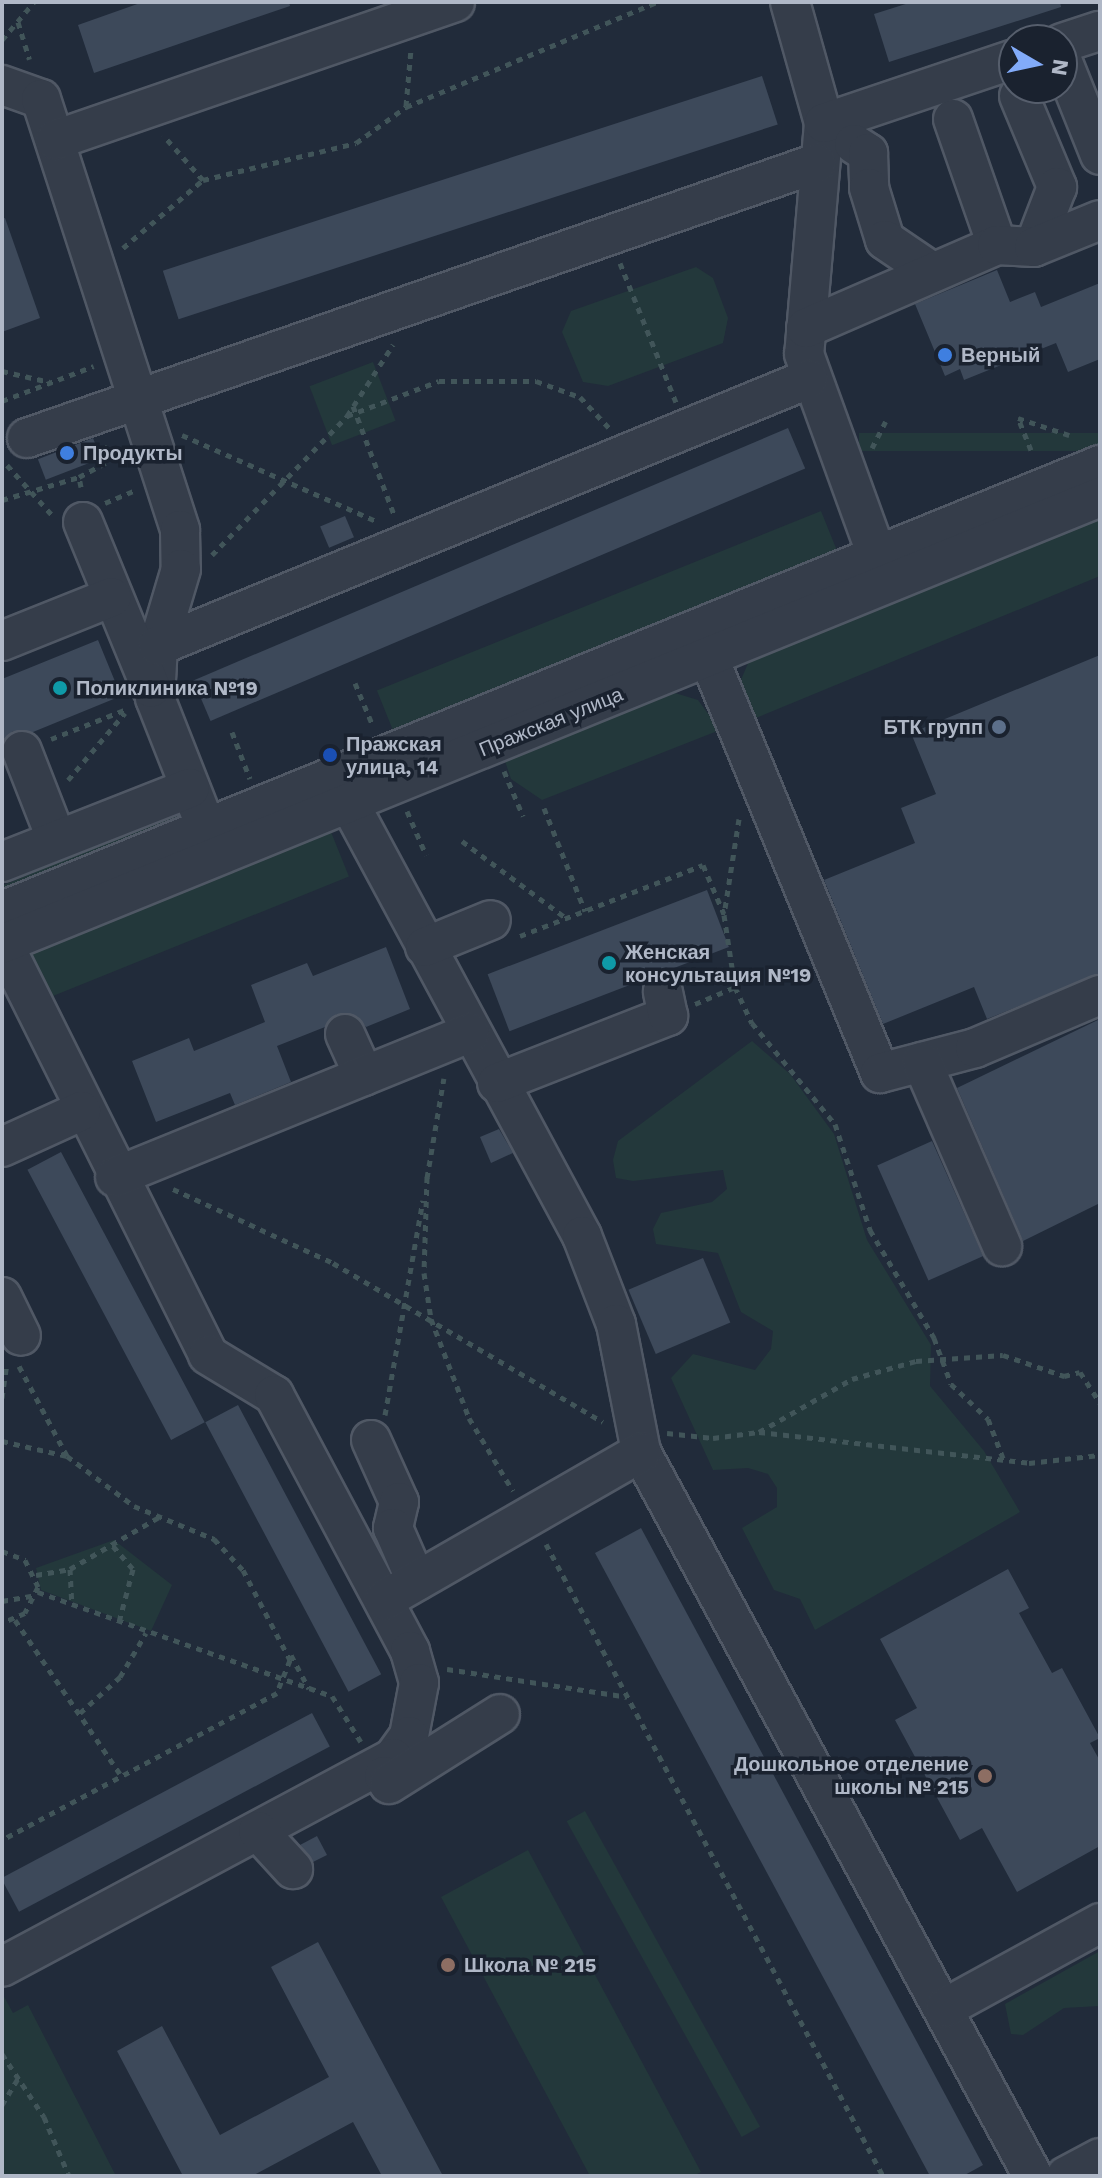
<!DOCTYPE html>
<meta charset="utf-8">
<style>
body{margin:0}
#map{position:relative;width:1102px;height:2178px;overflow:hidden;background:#212b3a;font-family:"Work Sans",sans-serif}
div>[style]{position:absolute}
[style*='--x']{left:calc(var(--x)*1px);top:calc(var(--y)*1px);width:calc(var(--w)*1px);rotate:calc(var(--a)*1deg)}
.green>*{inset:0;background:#23383b;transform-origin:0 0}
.building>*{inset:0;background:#3d495a;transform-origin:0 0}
.path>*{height:5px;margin-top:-2.5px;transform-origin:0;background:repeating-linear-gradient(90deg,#415559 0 6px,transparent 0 12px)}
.roads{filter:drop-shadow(2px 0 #505865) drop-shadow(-2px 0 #505865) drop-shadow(0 2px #505865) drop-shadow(0 -2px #505865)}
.minor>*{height:38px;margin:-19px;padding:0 19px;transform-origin:19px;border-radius:19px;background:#353d4a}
.dots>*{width:22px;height:22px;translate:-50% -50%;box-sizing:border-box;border:4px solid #1a222f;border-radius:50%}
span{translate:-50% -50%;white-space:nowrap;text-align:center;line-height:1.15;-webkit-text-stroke:7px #1a222f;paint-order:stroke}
.poi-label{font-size:20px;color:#b0b8c7;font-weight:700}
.left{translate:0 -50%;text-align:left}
.right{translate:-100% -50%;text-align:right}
.street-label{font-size:20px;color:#b0b8c7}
.frame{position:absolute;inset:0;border:4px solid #b0b8c7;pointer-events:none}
.north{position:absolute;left:998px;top:24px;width:80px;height:80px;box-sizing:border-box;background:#1a222f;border:2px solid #565e6c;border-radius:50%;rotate:99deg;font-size:22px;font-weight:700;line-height:32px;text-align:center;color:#b0b8c7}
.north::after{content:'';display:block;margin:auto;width:28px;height:36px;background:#82abf9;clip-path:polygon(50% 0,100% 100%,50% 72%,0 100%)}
</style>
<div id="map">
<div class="green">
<div style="clip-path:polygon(696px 267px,713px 278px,728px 318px,723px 343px,608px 386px,583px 382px,562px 332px,571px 311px)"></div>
<div style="left:373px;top:362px;width:63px;height:68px;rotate:69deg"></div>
<div style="left:1100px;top:433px;width:18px;height:241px;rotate:90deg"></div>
<div style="left:821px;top:511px;width:51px;height:479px;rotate:68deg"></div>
<div style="clip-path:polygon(1100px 519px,1100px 576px,751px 720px,740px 682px,749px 661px)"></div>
<div style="clip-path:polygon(675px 693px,698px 700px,720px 730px,542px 800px,511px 779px,505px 761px)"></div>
<div style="left:188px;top:807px;width:15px;height:201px;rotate:67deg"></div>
<div style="left:331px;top:832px;width:48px;height:334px;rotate:68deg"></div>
<div style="clip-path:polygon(752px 1041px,790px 1074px,834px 1134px,867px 1240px,931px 1345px,930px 1386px,984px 1451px,1020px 1512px,815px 1630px,800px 1599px,774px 1590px,742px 1528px,777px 1507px,777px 1488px,768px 1474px,748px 1468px,713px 1470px,671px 1378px,693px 1354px,755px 1370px,771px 1349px,773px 1331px,741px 1312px,718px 1253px,656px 1244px,653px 1229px,661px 1213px,712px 1202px,727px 1189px,723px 1170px,633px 1181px,616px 1178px,613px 1160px,618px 1141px)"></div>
<div style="clip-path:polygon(114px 1540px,172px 1585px,151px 1631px,41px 1590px,36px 1568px)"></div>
<div style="left:585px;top:1811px;width:361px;height:21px;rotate:61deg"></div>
<div style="clip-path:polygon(528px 1850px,701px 2172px,693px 2176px,590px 2176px,441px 1897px)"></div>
<div style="clip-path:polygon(1100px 1951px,1100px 2006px,1064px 2008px,1023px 2035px,1011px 2034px,1005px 2004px)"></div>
<div style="clip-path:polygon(2px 1993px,13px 2013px,28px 2005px,116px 2176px,2px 2176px)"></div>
</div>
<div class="building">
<div style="clip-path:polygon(143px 2px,289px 2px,290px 6px,94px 73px,78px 25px)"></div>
<div style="clip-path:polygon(912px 2px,1060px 2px,1061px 7px,889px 62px,874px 14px)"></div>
<div style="left:762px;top:76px;width:51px;height:630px;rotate:72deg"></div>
<div style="clip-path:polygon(5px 218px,40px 318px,2px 332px,2px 219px)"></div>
<div style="clip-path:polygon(997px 270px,1010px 302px,1035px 292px,1041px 307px,1100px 283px,1100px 359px,1068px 372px,1056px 343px,964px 380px,960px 369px,945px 376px,915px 304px)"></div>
<div style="left:788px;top:428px;width:44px;height:646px;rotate:67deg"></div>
<div style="left:93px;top:438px;width:22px;height:59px;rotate:69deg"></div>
<div style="left:345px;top:516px;width:23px;height:27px;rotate:67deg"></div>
<div style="clip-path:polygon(98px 640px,121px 696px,33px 732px,13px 731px,2px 743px,2px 679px)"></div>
<div style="clip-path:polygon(1100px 655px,1100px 973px,987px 1019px,974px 987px,883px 1024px,824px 880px,915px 843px,901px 808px,936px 794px,911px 733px)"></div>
<div style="left:707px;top:890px;width:61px;height:235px;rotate:69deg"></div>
<div style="clip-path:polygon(386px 947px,410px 1009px,366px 1027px,357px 1016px,337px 1014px,325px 1027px,277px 1046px,291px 1082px,235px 1105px,230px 1093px,156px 1122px,132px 1061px,189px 1038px,194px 1051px,265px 1022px,251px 985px,307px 963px,313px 976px)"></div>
<div style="clip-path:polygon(1100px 1019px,1100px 1203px,1023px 1241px,957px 1088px)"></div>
<div style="clip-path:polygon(499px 1129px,513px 1153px,491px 1163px,480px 1137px)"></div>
<div style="left:932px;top:1141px;width:126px;height:60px;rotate:66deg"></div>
<div style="left:61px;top:1152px;width:306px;height:38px;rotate:62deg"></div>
<div style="left:703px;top:1258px;width:70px;height:81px;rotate:67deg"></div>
<div style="left:238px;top:1405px;width:305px;height:37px;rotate:62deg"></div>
<div style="clip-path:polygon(641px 1528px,983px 2165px,963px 2176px,930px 2176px,595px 1553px)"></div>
<div style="clip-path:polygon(1008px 1569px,1029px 1608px,1019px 1613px,1052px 1673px,1062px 1668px,1100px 1738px,1090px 1743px,1100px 1761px,1100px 1846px,1017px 1892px,982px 1828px,960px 1840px,895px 1720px,917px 1708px,880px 1639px)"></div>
<div style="left:312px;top:1713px;width:38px;height:352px;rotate:62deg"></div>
<div style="clip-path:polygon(317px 1836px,327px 1855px,313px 1862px,300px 1845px)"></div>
<div style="clip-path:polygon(318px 1942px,443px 2176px,382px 2176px,353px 2122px,252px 2176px,183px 2176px,117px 2051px,162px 2026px,220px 2135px,329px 2077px,271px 1967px)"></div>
</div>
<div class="path">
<div style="--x:18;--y:22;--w:39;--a:73"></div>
<div style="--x:2;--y:40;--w:50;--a:-49.9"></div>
<div style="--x:406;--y:106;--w:57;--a:-85"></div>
<div style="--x:203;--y:180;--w:157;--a:-13.6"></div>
<div style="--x:356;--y:143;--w:62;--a:-35.8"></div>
<div style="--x:406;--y:107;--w:272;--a:-22.7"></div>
<div style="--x:123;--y:248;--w:105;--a:-40.4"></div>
<div style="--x:203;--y:180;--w:60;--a:-131.6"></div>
<div style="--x:620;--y:263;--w:150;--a:68.1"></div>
<div style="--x:2;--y:371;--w:49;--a:12.9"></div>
<div style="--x:2;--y:401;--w:98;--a:-20.8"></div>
<div style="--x:353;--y:406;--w:119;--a:69.3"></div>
<div style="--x:347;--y:416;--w:85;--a:-57.1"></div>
<div style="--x:182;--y:435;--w:214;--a:23.9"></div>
<div style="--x:872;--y:448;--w:30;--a:-63"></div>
<div style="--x:1031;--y:450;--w:35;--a:-112"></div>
<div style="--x:1018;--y:418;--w:54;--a:18.4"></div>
<div style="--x:7;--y:465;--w:67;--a:48"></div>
<div style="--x:81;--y:487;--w:10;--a:-101"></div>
<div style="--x:79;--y:477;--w:30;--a:-28"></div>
<div style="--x:105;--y:463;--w:19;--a:-93"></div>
<div style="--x:2;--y:500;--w:80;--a:-16.6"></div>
<div style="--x:105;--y:503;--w:34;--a:-23"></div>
<div style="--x:212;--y:555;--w:194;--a:-45.8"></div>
<div style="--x:347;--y:416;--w:98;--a:-20.8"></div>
<div style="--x:439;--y:381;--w:97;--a:0"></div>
<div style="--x:536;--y:381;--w:47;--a:20"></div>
<div style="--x:580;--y:397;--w:44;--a:46.8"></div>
<div style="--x:355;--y:683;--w:47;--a:67.3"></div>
<div style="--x:232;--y:732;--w:50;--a:69"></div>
<div style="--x:51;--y:739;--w:82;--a:-21.5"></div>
<div style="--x:504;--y:771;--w:49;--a:67.1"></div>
<div style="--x:68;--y:780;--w:88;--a:-49.6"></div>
<div style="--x:544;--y:808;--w:111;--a:68.3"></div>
<div style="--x:407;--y:811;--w:48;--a:66.6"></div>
<div style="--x:739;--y:819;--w:97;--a:98.9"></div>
<div style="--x:724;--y:915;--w:73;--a:81.3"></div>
<div style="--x:735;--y:987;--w:40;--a:65"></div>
<div style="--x:752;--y:1023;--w:131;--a:50.6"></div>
<div style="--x:835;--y:1124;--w:112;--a:71.7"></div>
<div style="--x:870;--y:1230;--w:126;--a:59.3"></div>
<div style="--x:934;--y:1338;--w:49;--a:69.7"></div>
<div style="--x:951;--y:1384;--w:51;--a:43.4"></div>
<div style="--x:988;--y:1419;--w:42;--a:69"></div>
<div style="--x:462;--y:841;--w:129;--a:36.5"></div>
<div style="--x:520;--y:936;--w:196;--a:-21.2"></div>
<div style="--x:703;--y:865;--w:53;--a:66.8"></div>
<div style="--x:695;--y:1004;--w:43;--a:-23"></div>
<div style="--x:427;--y:1177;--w:96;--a:91.8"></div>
<div style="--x:424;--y:1273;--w:47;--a:81.3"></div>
<div style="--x:431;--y:1319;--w:106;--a:69"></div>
<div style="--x:469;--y:1418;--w:85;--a:58.9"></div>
<div style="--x:427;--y:1178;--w:101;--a:-80.4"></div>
<div style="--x:173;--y:1189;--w:176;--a:24.8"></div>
<div style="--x:333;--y:1263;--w:313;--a:30.5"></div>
<div style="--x:19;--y:1366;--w:102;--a:61.9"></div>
<div style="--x:2;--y:1398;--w:34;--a:-82"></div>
<div style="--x:385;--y:1415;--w:218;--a:-80"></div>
<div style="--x:759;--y:1432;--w:272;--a:6.5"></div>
<div style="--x:1029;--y:1463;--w:71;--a:-6.4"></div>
<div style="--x:667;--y:1433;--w:46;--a:6.2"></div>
<div style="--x:713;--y:1438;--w:46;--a:-7.4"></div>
<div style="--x:759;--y:1432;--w:107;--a:-29.7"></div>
<div style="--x:852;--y:1379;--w:66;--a:-15.7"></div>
<div style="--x:916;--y:1361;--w:87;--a:-3.9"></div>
<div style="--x:1003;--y:1355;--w:65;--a:19"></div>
<div style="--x:1064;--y:1376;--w:16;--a:-14"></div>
<div style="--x:1080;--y:1372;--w:37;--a:57"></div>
<div style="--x:2;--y:1441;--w:67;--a:13"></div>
<div style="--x:67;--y:1456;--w:84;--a:36.7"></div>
<div style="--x:134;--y:1506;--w:87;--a:22.4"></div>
<div style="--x:214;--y:1539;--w:42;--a:46.9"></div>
<div style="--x:243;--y:1570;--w:102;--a:62.4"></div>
<div style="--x:290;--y:1660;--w:35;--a:112"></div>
<div style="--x:277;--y:1693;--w:312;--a:151.9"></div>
<div style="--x:546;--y:1544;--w:716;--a:61.93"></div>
<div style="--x:113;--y:1546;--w:30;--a:49"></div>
<div style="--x:133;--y:1569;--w:55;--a:104.8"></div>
<div style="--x:2;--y:1551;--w:25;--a:21"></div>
<div style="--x:25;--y:1560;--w:30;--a:64"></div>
<div style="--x:38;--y:1587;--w:29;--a:117"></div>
<div style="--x:25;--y:1613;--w:25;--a:157"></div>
<div style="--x:70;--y:1569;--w:36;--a:87"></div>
<div style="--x:36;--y:1575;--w:35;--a:-10"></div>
<div style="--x:70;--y:1569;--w:103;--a:-30.3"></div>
<div style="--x:38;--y:1592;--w:312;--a:19.5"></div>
<div style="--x:332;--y:1696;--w:54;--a:57.8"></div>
<div style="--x:2;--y:1601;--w:35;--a:-10"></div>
<div style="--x:15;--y:1620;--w:186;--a:55.7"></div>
<div style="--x:291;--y:1655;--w:38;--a:62"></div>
<div style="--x:447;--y:1669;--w:182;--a:8.8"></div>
<div style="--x:80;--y:1713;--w:54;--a:-42"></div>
<div style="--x:120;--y:1677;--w:51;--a:-59.4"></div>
<div style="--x:2;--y:2054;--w:76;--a:56.3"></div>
<div style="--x:44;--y:2117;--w:64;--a:67"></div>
<div style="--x:2;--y:2105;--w:35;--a:-59"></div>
</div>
<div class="roads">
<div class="minor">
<div style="--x:790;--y:2;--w:126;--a:74.3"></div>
<div style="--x:824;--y:123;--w:232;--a:94.9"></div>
<div style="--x:804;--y:354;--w:238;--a:70.1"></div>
<div style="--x:1062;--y:43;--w:40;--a:-18"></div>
<div style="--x:1062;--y:60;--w:102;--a:68.2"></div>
<div style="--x:2;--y:85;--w:41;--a:19.7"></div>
<div style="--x:41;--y:99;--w:453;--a:72.1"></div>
<div style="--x:180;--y:530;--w:39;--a:89"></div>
<div style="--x:181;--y:569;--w:80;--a:106.6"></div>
<div style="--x:158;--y:646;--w:52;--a:93.3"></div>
<div style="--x:155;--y:698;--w:167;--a:68.5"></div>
<div style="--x:1019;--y:96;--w:99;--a:67.3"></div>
<div style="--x:1057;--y:187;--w:64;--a:111"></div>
<div style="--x:953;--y:119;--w:133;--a:70.8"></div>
<div style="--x:824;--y:123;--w:200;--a:-18.6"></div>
<div style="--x:55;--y:140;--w:423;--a:-19"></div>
<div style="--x:854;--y:144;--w:17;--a:33"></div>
<div style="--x:868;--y:153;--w:35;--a:88"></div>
<div style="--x:869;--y:188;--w:54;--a:72.9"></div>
<div style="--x:885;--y:240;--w:57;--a:34.2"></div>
<div style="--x:806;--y:328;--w:208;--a:-23.5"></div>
<div style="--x:997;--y:245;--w:37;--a:3"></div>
<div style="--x:1034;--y:247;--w:71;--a:-22.2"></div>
<div style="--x:27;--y:438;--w:836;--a:-19.19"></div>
<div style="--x:83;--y:522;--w:179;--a:67.7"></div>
<div style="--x:699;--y:634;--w:475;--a:67.6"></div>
<div style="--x:880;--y:1073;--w:98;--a:-14.7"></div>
<div style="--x:975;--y:1048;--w:136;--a:-23"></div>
<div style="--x:2;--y:641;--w:118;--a:-21.8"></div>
<div style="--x:158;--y:646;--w:703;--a:-22.33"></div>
<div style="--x:22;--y:751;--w:93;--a:68.7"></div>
<div style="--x:335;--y:777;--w:521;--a:61.71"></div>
<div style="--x:582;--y:1236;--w:94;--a:68.9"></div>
<div style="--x:616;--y:1324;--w:130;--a:78.9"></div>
<div style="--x:641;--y:1452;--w:823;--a:61.57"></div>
<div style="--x:2;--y:862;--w:202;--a:-21.5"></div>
<div style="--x:2;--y:911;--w:1185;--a:-22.11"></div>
<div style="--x:2;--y:941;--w:462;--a:63.5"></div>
<div style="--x:208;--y:1355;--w:77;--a:31.2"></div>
<div style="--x:274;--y:1395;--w:290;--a:62"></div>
<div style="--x:410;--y:1651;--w:33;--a:74"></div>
<div style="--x:419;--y:1683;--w:54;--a:100.7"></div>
<div style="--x:409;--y:1736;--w:27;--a:126"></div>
<div style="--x:393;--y:1758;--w:443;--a:151.9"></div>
<div style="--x:2;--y:944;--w:1186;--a:-22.15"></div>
<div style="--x:425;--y:947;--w:71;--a:-22.2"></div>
<div style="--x:345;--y:1034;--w:46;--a:65.7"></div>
<div style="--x:922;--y:1062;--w:201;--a:66.5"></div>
<div style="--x:497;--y:1083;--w:184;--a:-21.4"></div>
<div style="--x:668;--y:1016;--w:25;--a:-102"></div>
<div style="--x:2;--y:1147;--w:87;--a:-24.5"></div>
<div style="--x:115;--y:1177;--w:383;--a:-22.1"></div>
<div style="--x:2;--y:1297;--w:43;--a:64"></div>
<div style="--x:371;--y:1440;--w:68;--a:65.7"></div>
<div style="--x:399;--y:1502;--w:27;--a:103"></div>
<div style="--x:393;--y:1528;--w:58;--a:66.5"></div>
<div style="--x:384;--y:1600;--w:297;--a:-29.9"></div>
<div style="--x:384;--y:1776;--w:9;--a:58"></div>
<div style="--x:389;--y:1784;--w:131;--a:-32.2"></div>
<div style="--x:258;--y:1831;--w:52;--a:47.4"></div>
<div style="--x:945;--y:2008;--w:177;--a:-28.7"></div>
<div style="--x:1066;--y:2176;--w:38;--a:-28"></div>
</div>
</div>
<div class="dots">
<div style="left:945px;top:355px;background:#3f7fe0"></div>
<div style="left:67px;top:453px;background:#3f7fe0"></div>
<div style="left:60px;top:688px;background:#0f9aa8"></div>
<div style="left:999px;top:727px;background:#5c6f8a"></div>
<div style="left:330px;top:755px;background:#1a4fb4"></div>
<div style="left:609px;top:963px;background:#0f9aa8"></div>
<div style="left:985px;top:1776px;background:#8d6e63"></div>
<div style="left:448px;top:1965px;background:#8d6e63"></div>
</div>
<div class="poi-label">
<span class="left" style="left:961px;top:355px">Верный</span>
<span class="left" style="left:83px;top:453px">Продукты</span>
<span class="left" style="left:76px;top:688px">Поликлиника №19</span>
<span class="right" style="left:983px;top:727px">БТК групп</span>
<span class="left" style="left:346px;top:756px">Пражская<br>улица, 14</span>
<span class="left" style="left:625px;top:964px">Женская<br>консультация №19</span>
<span class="right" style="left:969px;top:1776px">Дошкольное отделение<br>школы № 215</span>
<span class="left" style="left:464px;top:1965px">Школа № 215</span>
</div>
<div class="street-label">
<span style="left:551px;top:722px;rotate:-22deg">Пражская улица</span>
</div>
<div class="frame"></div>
<div class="north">N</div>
</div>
